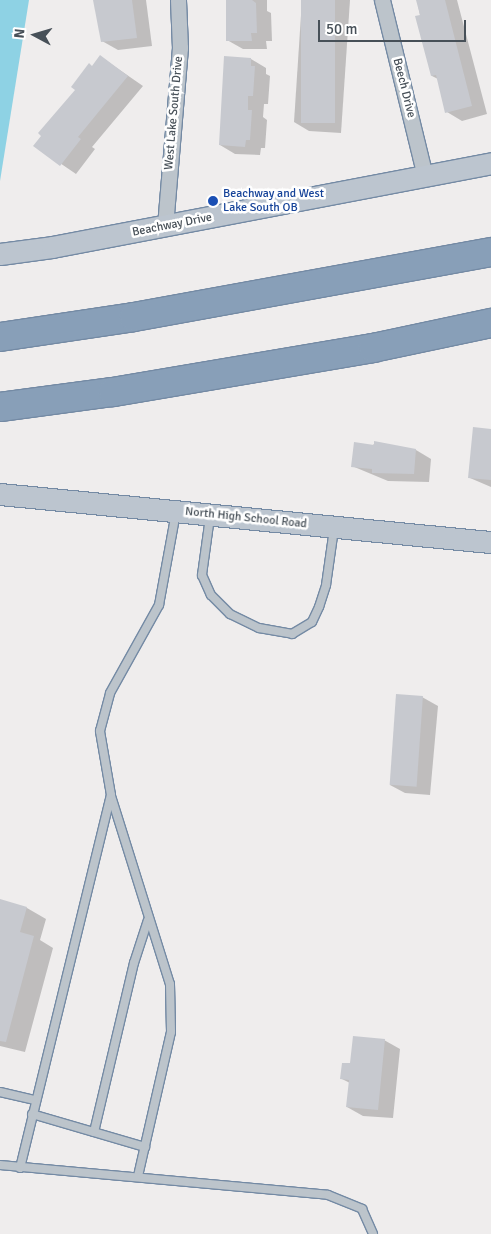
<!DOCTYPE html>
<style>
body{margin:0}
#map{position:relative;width:491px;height:1234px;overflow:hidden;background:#efeded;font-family:Signika,sans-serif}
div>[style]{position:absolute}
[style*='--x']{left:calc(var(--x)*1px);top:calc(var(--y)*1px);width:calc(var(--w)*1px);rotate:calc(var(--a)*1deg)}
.water>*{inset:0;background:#8ed2e4}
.shadow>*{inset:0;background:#0003}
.building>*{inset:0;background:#c7c9cf;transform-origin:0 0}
.roads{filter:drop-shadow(1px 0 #748aa4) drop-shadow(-1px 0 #748aa4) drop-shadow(0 1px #748aa4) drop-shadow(0 -1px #748aa4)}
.lane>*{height:8px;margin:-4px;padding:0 4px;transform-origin:4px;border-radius:4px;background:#bcc4cb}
.street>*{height:15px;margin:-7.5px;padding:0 7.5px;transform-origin:7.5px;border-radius:7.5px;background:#bcc4cb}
.secondary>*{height:21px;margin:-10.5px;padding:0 10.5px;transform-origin:10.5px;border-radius:10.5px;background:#bcc5cf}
.highway>*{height:28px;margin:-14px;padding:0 14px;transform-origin:14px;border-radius:14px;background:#889fb8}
.dots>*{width:14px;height:14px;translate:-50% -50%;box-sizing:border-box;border:2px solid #fff;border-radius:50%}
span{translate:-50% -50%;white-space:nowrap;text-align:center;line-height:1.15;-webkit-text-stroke:5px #fff;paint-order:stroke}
.street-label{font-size:12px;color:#475058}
.transit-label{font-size:12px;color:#164399}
.left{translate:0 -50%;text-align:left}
.north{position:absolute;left:10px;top:10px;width:50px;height:50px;-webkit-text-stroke:4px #fff;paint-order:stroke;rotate:276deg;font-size:14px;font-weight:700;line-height:20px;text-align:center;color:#475058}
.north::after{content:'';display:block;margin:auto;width:18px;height:22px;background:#475058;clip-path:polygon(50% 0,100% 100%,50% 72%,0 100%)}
.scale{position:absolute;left:318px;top:20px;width:148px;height:22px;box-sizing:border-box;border:2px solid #475058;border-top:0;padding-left:6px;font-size:15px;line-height:18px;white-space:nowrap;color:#475058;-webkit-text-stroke:4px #fff;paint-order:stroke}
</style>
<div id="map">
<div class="water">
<div style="clip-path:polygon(0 0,29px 0,0 181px)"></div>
</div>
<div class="shadow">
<div style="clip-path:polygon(94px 0,146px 0,152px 46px,118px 50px,102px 41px)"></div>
<div style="clip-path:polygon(227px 0,267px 0,267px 11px,271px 13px,272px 41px,266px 41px,267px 49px,243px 49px,227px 40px)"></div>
<div style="clip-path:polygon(302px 0,350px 0,341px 133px,309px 131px,294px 122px)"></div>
<div style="clip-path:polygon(417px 0,457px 0,487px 114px,462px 121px,447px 112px,438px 79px,432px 76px)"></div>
<div style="clip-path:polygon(101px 57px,143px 86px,92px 147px,95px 149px,76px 174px,35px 146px)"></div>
<div style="clip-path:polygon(226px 57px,251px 59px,266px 68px,266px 74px,270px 76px,268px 104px,264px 104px,263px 117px,267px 120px,265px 148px,261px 148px,260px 155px,235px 154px,220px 145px)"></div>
<div style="clip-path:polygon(491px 430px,491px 487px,470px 478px)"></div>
<div style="clip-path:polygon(375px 443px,416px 450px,431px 459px,429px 482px,388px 481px,352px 466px)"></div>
<div style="clip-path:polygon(422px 697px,438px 706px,430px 795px,405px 793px,390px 785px)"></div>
<div style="clip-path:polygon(0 901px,27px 908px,46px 919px,40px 940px,53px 948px,25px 1052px,0 1046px)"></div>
<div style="clip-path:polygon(384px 1040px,400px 1049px,393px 1118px,363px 1116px,347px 1107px,350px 1083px,342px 1079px,351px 1065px)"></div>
</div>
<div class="building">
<div style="clip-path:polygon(93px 0,132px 0,137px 38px,101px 42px)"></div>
<div style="clip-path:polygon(226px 0,252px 0,256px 3px,257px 33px,251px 33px,252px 41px,226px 41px)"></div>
<div style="left:301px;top:0;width:34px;height:123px"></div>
<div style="clip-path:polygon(416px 0,445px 0,472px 106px,445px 113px,436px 75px,431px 76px,415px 16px,420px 15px)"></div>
<div style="clip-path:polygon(100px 55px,128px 76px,78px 137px,81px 139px,60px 166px,33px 146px,41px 136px,38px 133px,75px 90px,71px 87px,89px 63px,92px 66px)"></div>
<div style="clip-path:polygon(224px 56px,251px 58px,251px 66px,255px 66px,253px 96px,248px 96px,248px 110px,252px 110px,250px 140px,246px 140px,245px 147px,219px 145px)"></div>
<div style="clip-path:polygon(473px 427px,491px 429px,491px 480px,468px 478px)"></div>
<div style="clip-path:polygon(374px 441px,416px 449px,414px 474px,372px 473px,372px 469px,351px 467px,354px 442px,374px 445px)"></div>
<div style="left:396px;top:694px;width:27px;height:91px;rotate:4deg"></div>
<div style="clip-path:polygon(0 899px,27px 907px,20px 932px,34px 936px,6px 1042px,0 1041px)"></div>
<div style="clip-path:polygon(353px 1036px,385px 1039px,378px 1110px,346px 1107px,349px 1080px,340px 1079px,342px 1063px,350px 1063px)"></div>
</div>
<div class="roads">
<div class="lane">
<div style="--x:210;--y:517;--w:59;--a:97.9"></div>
<div style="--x:202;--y:575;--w:22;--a:66"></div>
<div style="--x:211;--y:595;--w:27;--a:45"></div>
<div style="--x:230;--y:614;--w:32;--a:26"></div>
<div style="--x:259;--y:628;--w:34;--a:10"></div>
<div style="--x:292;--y:634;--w:23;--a:-31"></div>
<div style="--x:312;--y:622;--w:17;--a:-65"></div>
<div style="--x:319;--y:607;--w:23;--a:-72"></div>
<div style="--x:326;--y:585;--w:57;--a:-81.9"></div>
<div style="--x:111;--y:796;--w:197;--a:72.6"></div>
<div style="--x:170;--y:984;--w:48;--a:88.8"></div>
<div style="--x:171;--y:1032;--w:148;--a:102.9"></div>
<div style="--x:0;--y:1092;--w:36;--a:13"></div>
<div style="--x:32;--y:1114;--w:118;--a:16.3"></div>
<div style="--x:94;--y:1132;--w:174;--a:-76.7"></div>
<div style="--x:134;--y:963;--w:45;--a:-72"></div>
<div style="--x:0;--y:1165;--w:329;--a:5.2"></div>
<div style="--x:328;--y:1195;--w:37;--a:22"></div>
<div style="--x:362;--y:1209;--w:27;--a:66"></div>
<div style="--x:20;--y:1168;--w:384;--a:-76.3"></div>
<div style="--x:111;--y:795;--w:65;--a:-99.8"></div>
<div style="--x:100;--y:731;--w:39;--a:-75"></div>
<div style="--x:110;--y:693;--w:101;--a:-60.9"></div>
<div style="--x:159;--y:605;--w:95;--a:-79.6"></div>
</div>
<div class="street">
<div style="--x:382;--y:0;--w:181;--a:76.3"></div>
<div style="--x:165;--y:226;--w:179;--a:-85.2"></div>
<div style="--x:180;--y:48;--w:48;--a:-92.4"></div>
</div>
<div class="secondary">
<div style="--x:0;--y:254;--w:52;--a:-7.7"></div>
<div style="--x:52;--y:247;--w:447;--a:-10.8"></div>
<div style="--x:0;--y:494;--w:493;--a:5.6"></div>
</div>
<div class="highway">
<div style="--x:0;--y:337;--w:135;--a:-8.5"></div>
<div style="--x:134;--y:317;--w:363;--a:-10.3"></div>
<div style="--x:0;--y:407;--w:114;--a:-7.6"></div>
<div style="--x:113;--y:392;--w:264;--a:-9.6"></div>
<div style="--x:373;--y:348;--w:121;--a:-12"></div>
</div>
</div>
<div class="dots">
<div style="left:213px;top:201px;background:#1a4fb4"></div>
</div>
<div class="street-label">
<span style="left:404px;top:88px;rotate:76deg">Beech Drive</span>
<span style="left:174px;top:113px;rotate:-85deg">West Lake South Drive</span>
<span style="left:172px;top:225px;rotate:-11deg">Beachway Drive</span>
<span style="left:246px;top:518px;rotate:6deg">North High School Road</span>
</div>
<div class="transit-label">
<span class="left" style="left:223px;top:201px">Beachway and West<br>Lake South OB</span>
</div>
<div class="north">N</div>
<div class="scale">50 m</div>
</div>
